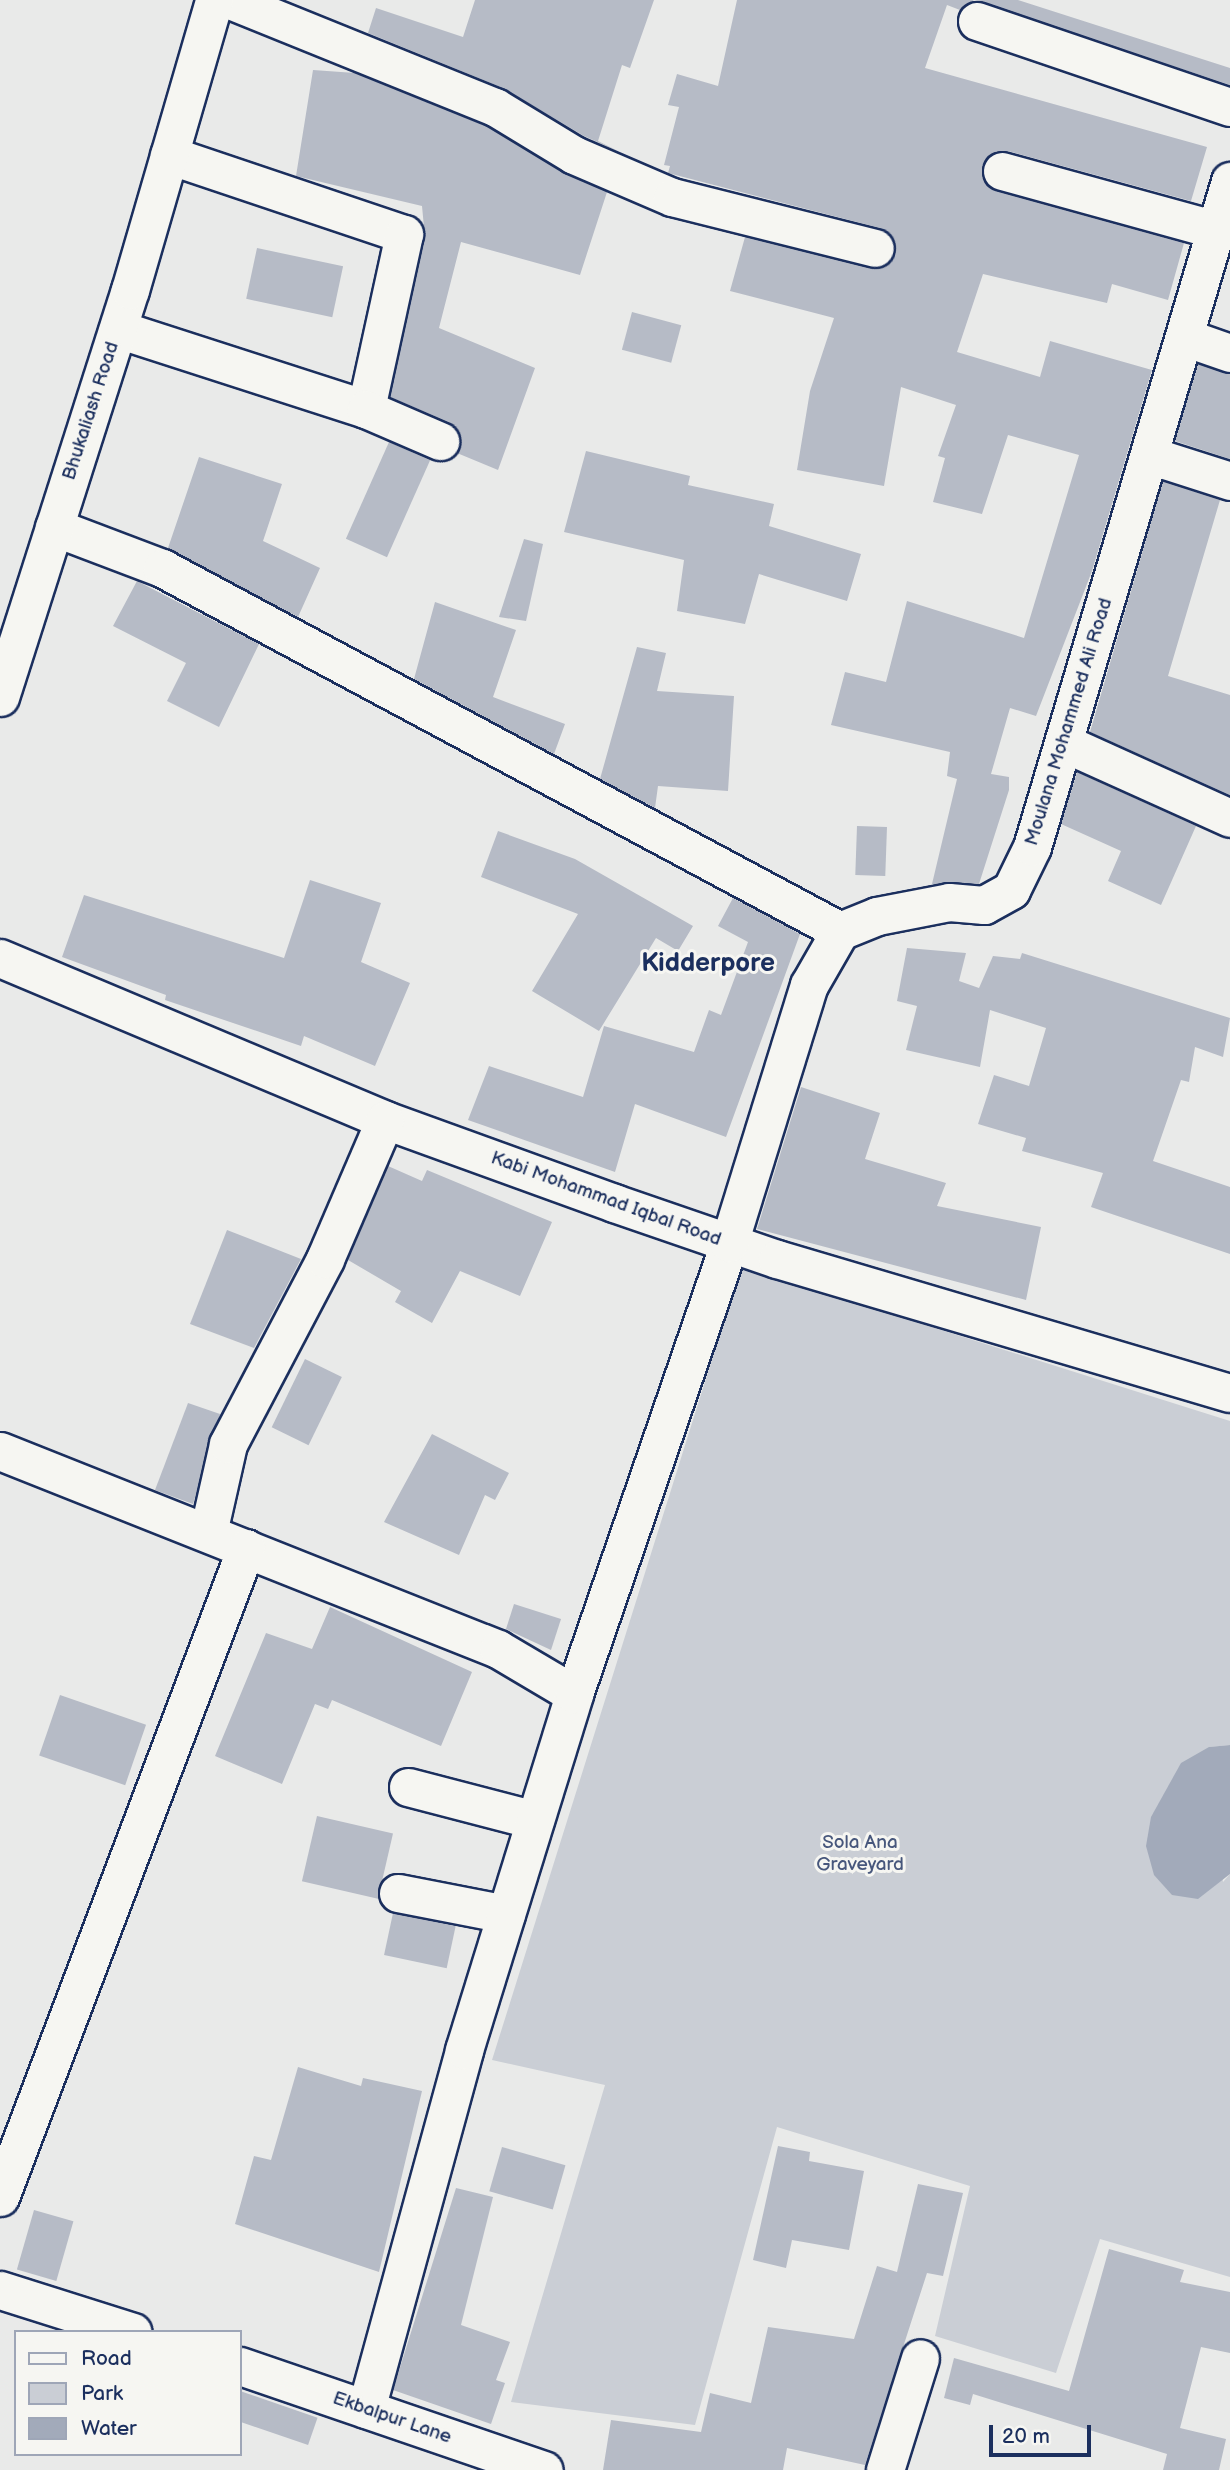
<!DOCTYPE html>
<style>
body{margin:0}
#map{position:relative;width:1230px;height:2470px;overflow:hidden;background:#e9eae9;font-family:"Balsamiq Sans",sans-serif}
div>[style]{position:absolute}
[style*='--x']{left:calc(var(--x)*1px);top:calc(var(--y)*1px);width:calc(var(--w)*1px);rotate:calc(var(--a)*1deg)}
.green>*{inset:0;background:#caced5}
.water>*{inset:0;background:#a2aaba}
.building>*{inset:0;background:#b6bbc6;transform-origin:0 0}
.roads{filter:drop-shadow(2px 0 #1b2f5e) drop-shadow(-2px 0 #1b2f5e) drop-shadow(0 2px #1b2f5e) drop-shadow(0 -2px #1b2f5e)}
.street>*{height:37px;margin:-18.5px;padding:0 18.5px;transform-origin:18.5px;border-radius:18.5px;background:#f6f6f2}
span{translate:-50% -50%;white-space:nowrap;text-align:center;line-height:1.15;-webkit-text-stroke:6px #f6f6f2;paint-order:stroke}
.street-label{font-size:19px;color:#1b2f5e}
.park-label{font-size:19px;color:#47577c}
.district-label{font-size:26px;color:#1b2f5e;font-weight:700}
.legend{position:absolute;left:14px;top:2330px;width:228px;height:126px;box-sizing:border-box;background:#f6f6f2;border:2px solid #9ea6b7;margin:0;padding:9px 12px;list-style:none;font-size:21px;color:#1b2f5e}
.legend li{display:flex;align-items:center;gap:14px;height:35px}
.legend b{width:35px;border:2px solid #9ea6b7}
.scale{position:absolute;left:989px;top:2425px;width:102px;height:32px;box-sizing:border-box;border:4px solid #1b2f5e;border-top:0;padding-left:9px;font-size:21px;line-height:24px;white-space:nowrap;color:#1b2f5e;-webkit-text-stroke:5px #f6f6f2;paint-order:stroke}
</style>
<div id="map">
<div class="green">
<div style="clip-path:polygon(741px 1267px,1230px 1421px,1230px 1745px,1209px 1747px,1223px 1882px,1230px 1874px,1230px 2277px,1100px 2239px,1056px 2373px,935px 2336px,970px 2186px,777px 2127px,695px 2425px,511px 2402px,605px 2085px,492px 2060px)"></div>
</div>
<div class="water">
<div style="clip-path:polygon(1230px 1745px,1230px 1874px,1198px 1899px,1172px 1895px,1154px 1875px,1146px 1846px,1151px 1817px,1181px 1763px,1209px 1747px)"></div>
</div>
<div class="building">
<div style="clip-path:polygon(475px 0,654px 0,630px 68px,622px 65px,598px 141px,620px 152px,584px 136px,503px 88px,368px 33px,376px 8px,463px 37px)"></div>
<div style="clip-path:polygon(737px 0,1018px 0,1230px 68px,1230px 85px,974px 0,960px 10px,947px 5px,925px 68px,1207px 147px,1191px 201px,1008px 151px,996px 151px,982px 165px,982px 177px,996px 191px,1184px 243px,1168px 300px,1112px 284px,1107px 303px,983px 274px,957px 352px,1040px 377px,1050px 341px,1152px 370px,1092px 571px,1036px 716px,1010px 708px,991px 774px,1009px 777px,1009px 790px,979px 884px,932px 884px,957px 779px,947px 776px,950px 752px,831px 725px,845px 672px,886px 682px,907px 601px,1024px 638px,1079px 455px,1008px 435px,982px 514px,933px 502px,945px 458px,938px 456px,956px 405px,901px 387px,884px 486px,797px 470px,810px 391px,834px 318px,730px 291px,745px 237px,871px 268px,890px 263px,895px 243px,880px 228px,668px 173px,670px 166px,664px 165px,679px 107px,668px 105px,677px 74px,718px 86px)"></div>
<div style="clip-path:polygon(313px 70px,355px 73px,486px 126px,607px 192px,580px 275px,461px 242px,439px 328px,535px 368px,498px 470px,457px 453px,461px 438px,449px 422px,390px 397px,425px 238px,422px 206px,296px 176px)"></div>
<div style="left:257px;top:248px;width:88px;height:52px;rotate:12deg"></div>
<div style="left:632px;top:312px;width:51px;height:39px;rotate:15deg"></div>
<div style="clip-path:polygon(1198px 364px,1230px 373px,1230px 459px,1175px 441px)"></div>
<div style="left:389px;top:442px;width:45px;height:106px;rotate:24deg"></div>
<div style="clip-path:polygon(586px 451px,690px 476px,688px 485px,774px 504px,769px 526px,861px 554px,847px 601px,759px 574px,745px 624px,677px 611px,684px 560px,564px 532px)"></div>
<div style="clip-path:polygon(199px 457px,282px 484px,263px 541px,320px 568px,298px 617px,168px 548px)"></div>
<div style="clip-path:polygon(1163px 481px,1220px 500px,1168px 676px,1230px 695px,1230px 795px,1090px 732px)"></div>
<div style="clip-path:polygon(524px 539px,543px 544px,526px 621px,499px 617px)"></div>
<div style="clip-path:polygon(137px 581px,259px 644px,219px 727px,167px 701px,186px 663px,113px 626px)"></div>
<div style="clip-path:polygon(435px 602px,516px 630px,493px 697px,565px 724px,554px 754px,414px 679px)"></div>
<div style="clip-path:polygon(637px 647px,666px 653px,657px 691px,734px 696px,728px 791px,658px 786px,655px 808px,600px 779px)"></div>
<div style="clip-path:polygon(1077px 772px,1196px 826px,1161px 905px,1108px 881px,1121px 851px,1061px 824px)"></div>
<div style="left:857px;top:826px;width:30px;height:49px;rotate:2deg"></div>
<div style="clip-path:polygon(498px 831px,575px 859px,693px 926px,678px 951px,656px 938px,599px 1031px,532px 991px,578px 914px,481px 877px)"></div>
<div style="clip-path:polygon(310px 880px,381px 903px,361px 962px,410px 983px,375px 1066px,304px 1036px,301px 1046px,165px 1000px,166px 995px,62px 957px,84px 895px,284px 958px)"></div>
<div style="clip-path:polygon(733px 898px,800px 934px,726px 1137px,635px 1104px,615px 1172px,468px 1120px,489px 1066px,583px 1097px,604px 1026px,694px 1052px,709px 1010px,721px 1015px,748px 942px,718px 926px)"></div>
<div style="clip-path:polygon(907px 948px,966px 953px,959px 981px,979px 988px,993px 956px,1020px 959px,1022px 953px,1230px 1018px,1223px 1057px,1195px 1047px,1189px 1082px,1181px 1080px,1153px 1161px,1230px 1187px,1230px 1254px,1091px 1207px,1103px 1173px,1022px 1151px,1026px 1138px,978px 1124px,994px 1075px,1029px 1086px,1046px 1028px,990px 1010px,980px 1067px,906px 1050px,917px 1006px,897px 1001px)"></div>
<div style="clip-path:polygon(801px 1087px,880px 1113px,865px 1159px,946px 1183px,937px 1206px,1041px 1227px,1026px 1300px,757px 1229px)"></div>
<div style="clip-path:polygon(388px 1166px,422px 1181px,427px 1170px,552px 1222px,520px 1296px,460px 1271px,432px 1323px,395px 1302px,401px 1291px,348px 1260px)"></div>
<div style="clip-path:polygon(227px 1230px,301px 1259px,254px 1348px,190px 1324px)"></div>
<div style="left:305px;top:1359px;width:41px;height:76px;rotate:26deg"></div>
<div style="clip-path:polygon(188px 1403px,220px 1414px,193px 1504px,155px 1490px)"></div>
<div style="clip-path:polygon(432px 1434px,509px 1473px,495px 1500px,485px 1495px,459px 1555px,384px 1522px)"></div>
<div style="clip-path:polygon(514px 1604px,561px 1619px,551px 1650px,506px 1629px)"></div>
<div style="clip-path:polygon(330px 1607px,472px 1672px,441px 1746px,332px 1700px,328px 1709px,315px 1704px,282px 1784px,215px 1756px,266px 1633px,312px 1649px)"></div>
<div style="left:60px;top:1695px;width:91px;height:64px;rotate:19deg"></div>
<div style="left:317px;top:1816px;width:78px;height:67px;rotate:13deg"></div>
<div style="left:393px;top:1913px;width:64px;height:43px;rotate:12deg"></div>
<div style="clip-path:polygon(298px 2067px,361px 2086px,363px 2078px,422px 2091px,379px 2272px,235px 2224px,254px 2156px,271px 2160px)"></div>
<div style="clip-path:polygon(778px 2146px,810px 2152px,809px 2161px,864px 2171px,849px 2250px,792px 2240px,786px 2268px,753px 2260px)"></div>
<div style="left:502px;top:2147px;width:66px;height:46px;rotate:16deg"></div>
<div style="clip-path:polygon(918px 2184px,963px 2193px,943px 2276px,927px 2273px,865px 2465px,787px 2448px,783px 2470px,603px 2470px,611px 2420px,701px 2432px,710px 2393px,751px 2403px,768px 2327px,854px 2339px,877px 2266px,897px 2272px)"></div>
<div style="clip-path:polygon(456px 2188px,493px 2197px,461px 2325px,510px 2342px,496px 2380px,505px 2383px,491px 2424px,393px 2390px)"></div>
<div style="left:34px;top:2210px;width:41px;height:62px;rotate:16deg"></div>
<div style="clip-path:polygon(1109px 2249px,1184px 2270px,1180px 2282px,1230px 2292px,1230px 2353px,1201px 2347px,1180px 2428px,1226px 2439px,1219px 2470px,1163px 2470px,1167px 2454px,973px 2394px,970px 2405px,944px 2398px,954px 2358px,1069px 2391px)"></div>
<div style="left:240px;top:2391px;width:82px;height:29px;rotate:19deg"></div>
</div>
<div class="roads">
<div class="street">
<div style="--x:230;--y:0;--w:286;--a:22"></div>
<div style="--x:495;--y:107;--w:92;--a:31.3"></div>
<div style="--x:574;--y:155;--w:107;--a:23.2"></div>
<div style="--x:672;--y:197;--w:209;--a:14.1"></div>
<div style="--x:977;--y:21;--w:267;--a:18.8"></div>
<div style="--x:169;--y:155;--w:248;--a:18.6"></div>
<div style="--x:404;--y:234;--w:179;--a:102.3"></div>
<div style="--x:1002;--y:171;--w:222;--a:15.4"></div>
<div style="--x:118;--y:329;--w:261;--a:17.9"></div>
<div style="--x:366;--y:409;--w:81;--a:23.4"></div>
<div style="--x:1184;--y:337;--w:49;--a:19.2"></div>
<div style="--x:1149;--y:455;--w:85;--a:17.8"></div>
<div style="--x:54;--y:527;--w:116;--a:20.8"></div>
<div style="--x:162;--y:568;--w:769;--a:28.16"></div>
<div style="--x:0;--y:697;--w:427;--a:-72.3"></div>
<div style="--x:130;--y:290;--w:302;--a:-73.8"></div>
<div style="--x:1064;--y:743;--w:182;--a:24.3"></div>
<div style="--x:0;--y:958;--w:418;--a:22.8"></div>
<div style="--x:385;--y:1120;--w:244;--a:19.9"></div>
<div style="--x:614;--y:1203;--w:172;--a:19"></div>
<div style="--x:777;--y:1259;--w:472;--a:16.5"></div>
<div style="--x:0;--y:1451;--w:536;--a:21.68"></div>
<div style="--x:498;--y:1649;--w:88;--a:30.6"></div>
<div style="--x:208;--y:1533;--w:91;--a:-77.3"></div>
<div style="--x:228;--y:1444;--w:209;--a:-62.3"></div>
<div style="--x:325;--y:1259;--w:151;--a:-66.7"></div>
<div style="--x:408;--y:1787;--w:131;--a:14.6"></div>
<div style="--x:398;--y:1893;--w:110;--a:11"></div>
<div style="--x:0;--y:2197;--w:694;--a:-69.24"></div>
<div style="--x:0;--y:2290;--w:139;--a:17.5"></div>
<div style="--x:240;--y:2366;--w:321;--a:18.9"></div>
<div style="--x:366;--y:2409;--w:372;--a:-74.7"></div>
<div style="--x:464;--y:2050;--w:373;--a:-72.8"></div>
<div style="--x:574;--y:1694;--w:477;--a:-71"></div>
<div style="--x:729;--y:1243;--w:270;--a:-72.8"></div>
<div style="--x:809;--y:985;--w:62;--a:-60.1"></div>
<div style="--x:840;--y:931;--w:40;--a:-22"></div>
<div style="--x:877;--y:916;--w:73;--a:-11"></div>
<div style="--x:949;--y:902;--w:35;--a:5"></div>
<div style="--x:984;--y:905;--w:31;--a:-29"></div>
<div style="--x:1011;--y:890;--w:48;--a:-64"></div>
<div style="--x:1032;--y:847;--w:695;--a:-73.44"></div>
<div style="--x:885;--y:2470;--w:117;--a:-72.6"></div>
</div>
</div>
<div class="street-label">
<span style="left:91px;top:411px;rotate:-72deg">Bhukaliash Road</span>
<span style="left:1069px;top:722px;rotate:-73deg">Moulana Mohammed Ali Road</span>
<span style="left:606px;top:1199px;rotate:20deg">Kabi Mohammad Iqbal Road</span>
<span style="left:392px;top:2418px;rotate:19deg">Ekbalpur Lane</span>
</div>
<div class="park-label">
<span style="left:860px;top:1854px">Sola Ana<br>Graveyard</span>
</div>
<div class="district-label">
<span style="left:708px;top:964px">Kidderpore</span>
</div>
<ul class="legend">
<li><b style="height:9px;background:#f6f6f2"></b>Road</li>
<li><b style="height:19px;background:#caced5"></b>Park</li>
<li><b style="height:19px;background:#a2aaba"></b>Water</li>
</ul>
<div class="scale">20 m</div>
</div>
